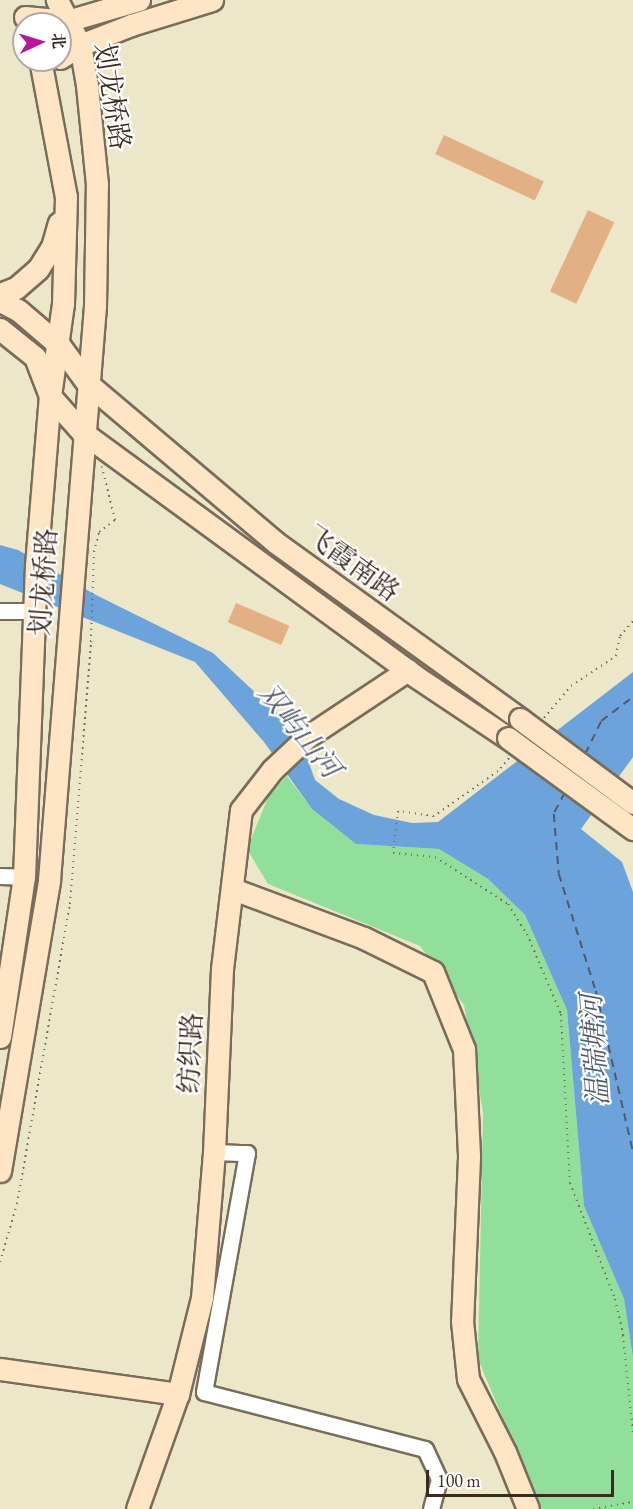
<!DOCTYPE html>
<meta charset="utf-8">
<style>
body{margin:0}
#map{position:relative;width:633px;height:1509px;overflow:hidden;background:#ede7ca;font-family:"EB Garamond","Noto Serif SC",serif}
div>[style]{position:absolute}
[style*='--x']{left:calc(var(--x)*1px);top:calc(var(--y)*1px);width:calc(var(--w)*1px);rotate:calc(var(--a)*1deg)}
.green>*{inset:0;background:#92df9c}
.water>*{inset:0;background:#6da3db}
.ferry>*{height:1.5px;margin-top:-0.75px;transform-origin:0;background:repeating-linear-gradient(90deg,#4f5a6a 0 8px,transparent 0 14px)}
.building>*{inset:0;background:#e2b084;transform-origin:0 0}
.path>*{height:2px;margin-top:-1px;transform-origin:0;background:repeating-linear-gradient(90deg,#796c5a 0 1.5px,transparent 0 6px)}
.roads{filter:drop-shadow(2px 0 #796c5a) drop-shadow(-2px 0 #796c5a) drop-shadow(0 2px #796c5a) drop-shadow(0 -2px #796c5a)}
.street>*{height:15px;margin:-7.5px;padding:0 7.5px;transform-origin:7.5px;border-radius:7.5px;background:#fff}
.secondary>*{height:21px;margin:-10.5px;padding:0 10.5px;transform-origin:10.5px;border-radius:10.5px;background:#fde5c5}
.bridges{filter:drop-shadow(2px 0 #796c5a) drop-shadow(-2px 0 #796c5a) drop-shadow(0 2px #796c5a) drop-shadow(0 -2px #796c5a)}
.secondary-bridge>*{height:21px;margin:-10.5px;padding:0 10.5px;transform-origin:10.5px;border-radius:10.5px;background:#fde5c5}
span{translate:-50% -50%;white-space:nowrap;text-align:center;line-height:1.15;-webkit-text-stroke:4.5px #fff;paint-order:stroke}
.street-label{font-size:27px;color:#3b2a1e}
.water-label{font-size:28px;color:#4f5a6a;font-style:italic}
.north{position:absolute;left:12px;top:12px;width:60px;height:60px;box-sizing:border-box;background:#fff;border:2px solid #b1aaa5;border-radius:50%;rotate:86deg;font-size:16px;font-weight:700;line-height:24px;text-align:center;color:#3b2a1e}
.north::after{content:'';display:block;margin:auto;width:21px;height:27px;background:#b5179e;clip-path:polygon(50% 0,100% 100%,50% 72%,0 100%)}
.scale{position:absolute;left:426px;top:1470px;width:188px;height:27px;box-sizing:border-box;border:3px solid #3b2a1e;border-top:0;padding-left:8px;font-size:18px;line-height:21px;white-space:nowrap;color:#3b2a1e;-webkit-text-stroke:4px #fff;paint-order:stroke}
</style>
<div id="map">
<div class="green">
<div style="clip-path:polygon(287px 776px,312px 809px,356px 844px,439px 849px,488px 879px,525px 915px,567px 1010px,584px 1206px,624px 1299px,633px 1358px,633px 1509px,541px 1509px,478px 1359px,483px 1112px,464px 1005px,420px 946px,268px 884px,247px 849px,269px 795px)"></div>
</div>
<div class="water">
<div style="clip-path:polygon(0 545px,18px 550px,94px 594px,213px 653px,277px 713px,308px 760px,315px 780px,339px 799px,374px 815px,412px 823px,438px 822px,633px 672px,633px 757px,581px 829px,622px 862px,633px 892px,633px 1358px,624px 1299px,584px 1206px,567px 1010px,525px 915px,488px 879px,439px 849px,356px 844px,312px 809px,264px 742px,195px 662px,0 584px)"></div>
</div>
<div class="ferry">
<div style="--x:585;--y:754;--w:37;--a:-64"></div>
<div style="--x:601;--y:721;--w:40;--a:-37"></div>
<div style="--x:565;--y:793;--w:24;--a:118"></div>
<div style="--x:554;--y:814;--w:60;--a:85.2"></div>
<div style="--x:559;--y:874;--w:123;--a:72.5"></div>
<div style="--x:596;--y:991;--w:164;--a:77"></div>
</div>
<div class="building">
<div style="left:444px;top:135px;width:110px;height:21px;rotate:25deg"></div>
<div style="left:588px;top:210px;width:29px;height:90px;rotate:25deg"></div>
<div style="left:236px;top:603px;width:58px;height:21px;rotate:23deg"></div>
</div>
<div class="path">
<div style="--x:544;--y:718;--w:42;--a:-49.8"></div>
<div style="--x:571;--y:686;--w:54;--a:-33.7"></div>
<div style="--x:616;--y:656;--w:20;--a:-79"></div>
<div style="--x:620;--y:636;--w:20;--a:-49"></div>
<div style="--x:509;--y:758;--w:17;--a:130"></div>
<div style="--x:498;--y:771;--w:78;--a:144.9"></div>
<div style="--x:434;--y:816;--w:36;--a:-172"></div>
<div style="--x:398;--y:811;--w:42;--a:96.8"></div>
<div style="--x:393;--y:853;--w:42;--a:5.4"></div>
<div style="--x:435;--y:857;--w:87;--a:32.8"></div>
<div style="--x:508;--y:904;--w:36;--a:58"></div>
<div style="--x:527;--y:934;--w:87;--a:67"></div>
<div style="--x:561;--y:1014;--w:169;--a:87"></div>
<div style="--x:570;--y:1183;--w:124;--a:68.8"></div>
<div style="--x:615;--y:1299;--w:37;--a:77"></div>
<div style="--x:623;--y:1335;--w:100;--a:84.2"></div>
<div style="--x:0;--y:1262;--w:60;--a:-73.7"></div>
<div style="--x:17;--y:1204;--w:305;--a:-80"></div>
<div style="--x:70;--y:904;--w:263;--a:-85.4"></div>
<div style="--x:91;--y:642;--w:90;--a:-88.1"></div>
<div style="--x:94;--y:552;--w:21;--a:-76"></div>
<div style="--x:99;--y:532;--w:20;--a:-37"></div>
<div style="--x:115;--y:520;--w:55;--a:-103.8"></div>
<div style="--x:593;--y:1509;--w:41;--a:-9.9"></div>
</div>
<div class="roads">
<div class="street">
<div style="--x:0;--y:611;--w:34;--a:0"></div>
<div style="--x:0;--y:876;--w:24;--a:2"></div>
<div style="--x:214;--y:1152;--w:33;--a:2"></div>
<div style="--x:247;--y:1153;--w:243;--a:100.2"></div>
<div style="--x:204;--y:1392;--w:228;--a:14.5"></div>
<div style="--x:425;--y:1449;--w:33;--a:65"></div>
<div style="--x:439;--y:1479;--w:31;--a:105"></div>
</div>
<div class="secondary">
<div style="--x:25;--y:17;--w:42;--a:5.4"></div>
<div style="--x:67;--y:21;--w:75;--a:-16.3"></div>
<div style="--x:60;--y:58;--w:24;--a:-33"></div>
<div style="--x:80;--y:45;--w:55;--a:-21.4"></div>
<div style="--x:131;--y:25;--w:85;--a:-17.2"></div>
<div style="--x:0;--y:294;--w:17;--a:-21"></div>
<div style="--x:16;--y:288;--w:29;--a:-41"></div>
<div style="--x:38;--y:269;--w:26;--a:-58"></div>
<div style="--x:52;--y:247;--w:25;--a:-74"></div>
<div style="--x:0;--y:301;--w:20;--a:27"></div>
<div style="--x:18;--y:310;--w:55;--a:40.6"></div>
<div style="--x:60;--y:346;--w:46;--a:53.9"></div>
<div style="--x:87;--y:383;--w:246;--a:40.2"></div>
<div style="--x:275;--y:542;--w:302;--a:35.8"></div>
<div style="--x:0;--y:329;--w:45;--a:38.7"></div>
<div style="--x:35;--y:357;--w:42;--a:69"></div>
<div style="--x:50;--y:396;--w:48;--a:48.4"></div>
<div style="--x:82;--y:432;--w:413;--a:36.2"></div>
<div style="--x:415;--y:676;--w:112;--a:33.7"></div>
<div style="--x:233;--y:889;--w:140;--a:20.5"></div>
<div style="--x:364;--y:938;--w:77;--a:26.2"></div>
<div style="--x:433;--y:972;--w:83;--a:68.1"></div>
<div style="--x:464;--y:1049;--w:108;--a:87.3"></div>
<div style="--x:469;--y:1157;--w:164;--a:92.4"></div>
<div style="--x:462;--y:1321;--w:58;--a:84.1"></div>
<div style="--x:468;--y:1379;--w:82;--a:63.1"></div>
<div style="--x:505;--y:1452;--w:61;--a:68"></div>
<div style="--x:0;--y:1037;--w:162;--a:-81.5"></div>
<div style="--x:24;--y:877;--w:312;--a:-87.8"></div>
<div style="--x:36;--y:565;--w:170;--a:-85.3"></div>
<div style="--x:50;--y:396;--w:93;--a:-82"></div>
<div style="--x:63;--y:304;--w:107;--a:-88.4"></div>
<div style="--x:66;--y:197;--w:139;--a:-100.7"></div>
<div style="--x:0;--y:1171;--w:295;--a:-80.4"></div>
<div style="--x:49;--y:880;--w:576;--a:-85.42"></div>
<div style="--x:95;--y:306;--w:122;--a:-89.1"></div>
<div style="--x:97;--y:184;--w:100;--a:-95.8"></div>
<div style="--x:87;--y:85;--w:41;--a:-99.9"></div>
<div style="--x:80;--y:45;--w:51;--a:-117.1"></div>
<div style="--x:0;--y:1369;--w:180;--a:8"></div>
<div style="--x:137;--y:1509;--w:122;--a:-70.4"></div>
<div style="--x:178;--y:1394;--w:99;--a:-76"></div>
<div style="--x:202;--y:1298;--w:146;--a:-85.3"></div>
<div style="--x:214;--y:1152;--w:183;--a:-87.5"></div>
<div style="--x:222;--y:969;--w:160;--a:-83.2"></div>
<div style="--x:241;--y:810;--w:51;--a:-52.2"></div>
<div style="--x:272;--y:770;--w:48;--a:-43.3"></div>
<div style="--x:307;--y:737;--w:121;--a:-33.6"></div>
</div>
</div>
<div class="bridges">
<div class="secondary-bridge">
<div style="--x:520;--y:719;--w:141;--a:36.6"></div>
<div style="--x:508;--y:738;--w:155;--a:36.1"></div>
</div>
</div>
<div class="street-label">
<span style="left:113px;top:96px;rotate:81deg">划龙桥路</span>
<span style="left:353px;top:563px;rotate:36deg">飞霞南路</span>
<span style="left:43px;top:582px;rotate:-86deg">划龙桥路</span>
<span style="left:190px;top:1053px;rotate:-87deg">纺织路</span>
</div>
<div class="water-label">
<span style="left:300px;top:730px;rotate:51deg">双屿山河</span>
<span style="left:594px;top:1050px;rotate:-94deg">温瑞塘河</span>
</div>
<div class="north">北</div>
<div class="scale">100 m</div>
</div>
